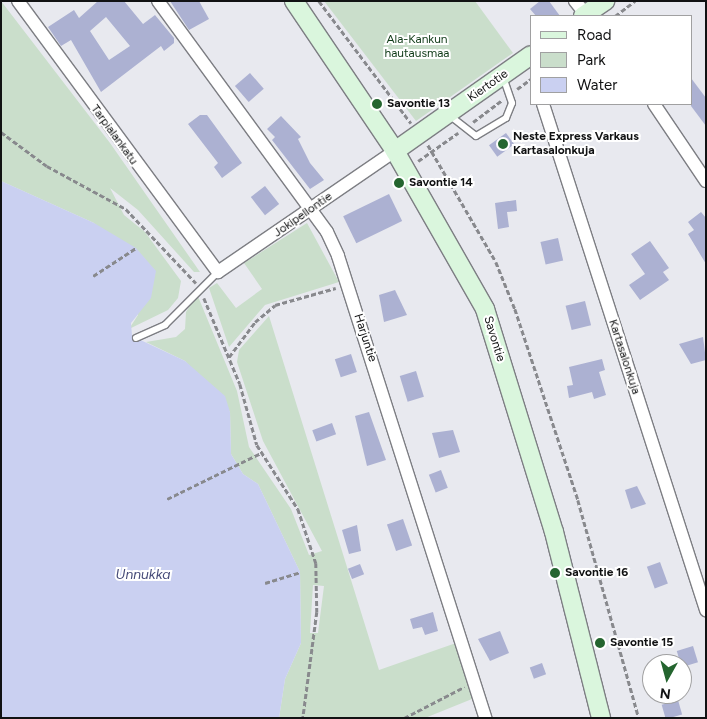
<!DOCTYPE html>
<style>
body{margin:0}
#map{position:relative;width:707px;height:719px;overflow:hidden;background:#e8e9ef;font-family:Figtree,sans-serif}
div>[style]{position:absolute}
[style*='--x']{left:calc(var(--x)*1px);top:calc(var(--y)*1px);width:calc(var(--w)*1px);rotate:calc(var(--a)*1deg)}
.green>*{inset:0;background:#cadecb}
.water>*{inset:0;background:#cad0f1}
.building>*{inset:0;background:#acb1d2;transform-origin:0 0}
.path>*{height:2.5px;margin-top:-1.25px;transform-origin:0;background:repeating-linear-gradient(90deg,#88898d 0 5px,transparent 0 7.5px)}
.roads{filter:drop-shadow(1px 0 #7d7e83) drop-shadow(-1px 0 #7d7e83) drop-shadow(0 1px #7d7e83) drop-shadow(0 -1px #7d7e83)}
.lane>*{height:6px;margin:-3px;padding:0 3px;transform-origin:3px;border-radius:3px;background:#fff}
.street>*{height:12px;margin:-6px;padding:0 6px;transform-origin:6px;border-radius:6px;background:#fff}
.secondary>*{height:18px;margin:-9px;padding:0 9px;transform-origin:9px;border-radius:9px;background:#daf6dd}
.dots>*{width:14px;height:14px;translate:-50% -50%;box-sizing:border-box;border:2px solid #fff;border-radius:50%}
span{translate:-50% -50%;white-space:nowrap;text-align:center;line-height:1.15;-webkit-text-stroke:4px #fff;paint-order:stroke}
.park-label{font-size:12px;color:#0f3a17}
.street-label{font-size:12px;color:#111213}
.poi-label{font-size:12px;color:#111213;font-weight:700}
.left{translate:0 -50%;text-align:left}
.water-label{font-size:14px;color:#454a78;font-style:italic}
.frame{position:absolute;inset:0;border:2px solid #111213;pointer-events:none}
.legend{position:absolute;left:530px;top:15px;width:162px;height:90px;box-sizing:border-box;background:#fff;border:1px solid #a0a0a1;margin:0;padding:6px 9px;list-style:none;font-size:15px;color:#111213}
.legend li{display:flex;align-items:center;gap:10px;height:25px}
.legend b{width:25px;border:1px solid #a0a0a1}
.north{position:absolute;left:642px;top:654px;width:50px;height:50px;box-sizing:border-box;background:#fff;border:1px solid #a0a0a1;border-radius:50%;rotate:187deg;font-size:14px;font-weight:700;line-height:20px;text-align:center;color:#111213}
.north::after{content:'';display:block;margin:auto;width:18px;height:22px;background:#24652f;clip-path:polygon(50% 0,100% 100%,50% 72%,0 100%)}
</style>
<div id="map">
<div class="green">
<div style="clip-path:polygon(1px 1px,110px 143px,200px 272px,194px 272px,138px 210px,110px 188px,124px 215px,145px 232px,181px 281px,178px 298px,168px 310px,129px 329px,138px 315px,94px 223px,1px 181px)"></div>
<div style="clip-path:polygon(324px 1px,475px 1px,513px 53px,416px 121px)"></div>
<div style="clip-path:polygon(307px 223px,339px 282px,265px 305px,229px 347px,209px 288px,217px 283px,236px 308px,262px 289px,244px 263px)"></div>
<div style="clip-path:polygon(evenodd,197px 294px,237px 391px,249px 447px,291px 509px,309px 555px,322px 551px,263px 441px,237px 362px,239px 350px,269px 316px,379px 670px,456px 643px,472px 699px,425px 718px,279px 718px,285px 679px,301px 643px,300px 572px,258px 484px,243px 474px,231px 454px,230px 412px,185px 361px,146px 342px,176px 337px,185px 329px,186px 312px,197px 294px,313px 585px,324px 586px,318px 633px,310px 633px,313px 585px)"></div>
</div>
<div class="water">
<div style="clip-path:polygon(1px 181px,94px 223px,136px 248px,156px 271px,151px 298px,131px 323px,132px 336px,185px 361px,225px 396px,230px 412px,231px 454px,243px 474px,258px 484px,300px 572px,301px 643px,285px 679px,279px 718px,1px 718px)"></div>
</div>
<div class="building">
<div style="clip-path:polygon(evenodd,98px 1px,124px 1px,143px 24px,155px 15px,174px 38px,174px 43px,164px 51px,161px 46px,101px 92px,71px 40px,61px 46px,48px 27px,74px 10px,79px 18px,98px 1px,106px 17px,130px 46px,109px 60px,90px 31px,106px 17px)"></div>
<div style="clip-path:polygon(170px 1px,199px 1px,209px 19px,189px 30px)"></div>
<div style="clip-path:polygon(540px 1px,549px 1px,560px 16px,536px 16px,530px 9px)"></div>
<div style="left:250px;top:73px;width:21px;height:20px;rotate:49deg"></div>
<div style="clip-path:polygon(691px 78px,706px 98px,706px 126px,691px 106px)"></div>
<div style="clip-path:polygon(200px 115px,207px 115px,242px 163px,222px 178px,214px 167px,218px 163px,188px 124px)"></div>
<div style="clip-path:polygon(281px 116px,301px 137px,298px 139px,310px 163px,324px 180px,310px 189px,272px 140px,275px 137px,267px 129px)"></div>
<div style="left:506px;top:133px;width:14px;height:21px;rotate:54deg"></div>
<div style="left:265px;top:186px;width:23px;height:18px;rotate:52deg"></div>
<div style="left:389px;top:194px;width:30px;height:51px;rotate:64deg"></div>
<div style="clip-path:polygon(516px 200px,517px 211px,507px 212px,509px 227px,498px 229px,495px 203px)"></div>
<div style="clip-path:polygon(701px 212px,706px 218px,706px 264px,688px 234px,694px 230px,688px 222px)"></div>
<div style="left:558px;top:238px;width:23px;height:18px;rotate:77deg"></div>
<div style="clip-path:polygon(650px 241px,669px 268px,663px 272px,669px 280px,640px 300px,629px 285px,645px 274px,631px 254px)"></div>
<div style="clip-path:polygon(395px 290px,407px 315px,384px 322px,379px 295px)"></div>
<div style="left:585px;top:301px;width:25px;height:20px;rotate:76deg"></div>
<div style="clip-path:polygon(703px 337px,706px 360px,691px 364px,679px 344px)"></div>
<div style="left:351px;top:354px;width:19px;height:17px;rotate:72deg"></div>
<div style="clip-path:polygon(602px 359px,605px 370px,599px 372px,606px 395px,594px 399px,592px 392px,569px 398px,567px 386px,573px 385px,569px 367px)"></div>
<div style="left:416px;top:371px;width:27px;height:17px;rotate:73deg"></div>
<div style="clip-path:polygon(369px 412px,386px 460px,367px 466px,355px 416px)"></div>
<div style="left:332px;top:423px;width:12px;height:21px;rotate:70deg"></div>
<div style="clip-path:polygon(453px 430px,460px 452px,439px 458px,432px 433px)"></div>
<div style="left:441px;top:470px;width:19px;height:13px;rotate:69deg"></div>
<div style="clip-path:polygon(637px 486px,646px 504px,631px 509px,625px 490px)"></div>
<div style="left:403px;top:519px;width:28px;height:17px;rotate:71deg"></div>
<div style="clip-path:polygon(357px 525px,361px 551px,349px 554px,342px 530px)"></div>
<div style="left:660px;top:562px;width:23px;height:14px;rotate:70deg"></div>
<div style="left:360px;top:564px;width:11px;height:13px;rotate:68deg"></div>
<div style="clip-path:polygon(433px 612px,438px 631px,425px 635px,422px 627px,413px 629px,410px 619px)"></div>
<div style="clip-path:polygon(500px 631px,509px 653px,490px 661px,478px 639px)"></div>
<div style="left:693px;top:646px;width:17px;height:17px;rotate:73deg"></div>
<div style="left:542px;top:663px;width:12px;height:13px;rotate:70deg"></div>
<div style="left:678px;top:700px;width:15px;height:17px;rotate:74deg"></div>
</div>
<div class="path">
<div style="--x:319;--y:1;--w:153;--a:53"></div>
<div style="--x:615;--y:16;--w:25;--a:-37"></div>
<div style="--x:517;--y:89;--w:17;--a:-36"></div>
<div style="--x:473;--y:122;--w:36;--a:-37"></div>
<div style="--x:1;--y:132;--w:57;--a:36.5"></div>
<div style="--x:47;--y:166;--w:90;--a:28.6"></div>
<div style="--x:126;--y:209;--w:102;--a:46.6"></div>
<div style="--x:428;--y:145;--w:135;--a:59.8"></div>
<div style="--x:496;--y:262;--w:51;--a:68"></div>
<div style="--x:515;--y:309;--w:201;--a:71.7"></div>
<div style="--x:578;--y:500;--w:226;--a:74.4"></div>
<div style="--x:418;--y:161;--w:49;--a:-35"></div>
<div style="--x:93;--y:276;--w:51;--a:-33.1"></div>
<div style="--x:204;--y:298;--w:93;--a:67.3"></div>
<div style="--x:240;--y:384;--w:63;--a:74.4"></div>
<div style="--x:257;--y:445;--w:76;--a:57.4"></div>
<div style="--x:298;--y:509;--w:57;--a:71.6"></div>
<div style="--x:316;--y:563;--w:49;--a:88.8"></div>
<div style="--x:317;--y:612;--w:107;--a:97.5"></div>
<div style="--x:229;--y:357;--w:44;--a:-53.4"></div>
<div style="--x:255;--y:322;--w:26;--a:-40"></div>
<div style="--x:275;--y:305;--w:63;--a:-15.6"></div>
<div style="--x:167;--y:499;--w:105;--a:-26.1"></div>
<div style="--x:265;--y:583;--w:37;--a:-17"></div>
<div style="--x:404;--y:718;--w:68;--a:-27.3"></div>
</div>
<div class="roads">
<div class="lane">
<div style="--x:449;--y:115;--w:34;--a:38"></div>
<div style="--x:476;--y:136;--w:35;--a:-31"></div>
<div style="--x:506;--y:118;--w:16;--a:-68"></div>
<div style="--x:512;--y:103;--w:28;--a:-109"></div>
<div style="--x:136;--y:338;--w:32;--a:-24"></div>
<div style="--x:165;--y:325;--w:75;--a:-45"></div>
</div>
<div class="street">
<div style="--x:18;--y:1;--w:337;--a:53.6"></div>
<div style="--x:218;--y:272;--w:214;--a:-34.4"></div>
<div style="--x:158;--y:1;--w:286;--a:53.8"></div>
<div style="--x:327;--y:232;--w:26;--a:65"></div>
<div style="--x:338;--y:256;--w:485;--a:72.3"></div>
<div style="--x:575;--y:1;--w:19;--a:51"></div>
<div style="--x:543;--y:104;--w:532;--a:72.14"></div>
<div style="--x:654;--y:104;--w:93;--a:56"></div>
</div>
<div class="secondary">
<div style="--x:294;--y:1;--w:181;--a:56"></div>
<div style="--x:395;--y:151;--w:182;--a:60.3"></div>
<div style="--x:485;--y:309;--w:233;--a:72.8"></div>
<div style="--x:554;--y:532;--w:192;--a:75.8"></div>
<div style="--x:583;--y:16;--w:27;--a:-34"></div>
<div style="--x:395;--y:151;--w:166;--a:-35.2"></div>
</div>
</div>
<div class="dots">
<div style="left:377px;top:104px;background:#24652f"></div>
<div style="left:503px;top:144px;background:#24652f"></div>
<div style="left:399px;top:183px;background:#24652f"></div>
<div style="left:555px;top:573px;background:#24652f"></div>
<div style="left:600px;top:643px;background:#24652f"></div>
</div>
<div class="park-label">
<span style="left:417px;top:47px">Ala-Kankun<br>hautausmaa</span>
</div>
<div class="street-label">
<span style="left:488px;top:86px;rotate:-35deg">Kiertotie</span>
<span style="left:114px;top:135px;rotate:54deg">Tarpialankatu</span>
<span style="left:303px;top:215px;rotate:-35deg">Jokipellontie</span>
<span style="left:365px;top:338px;rotate:72deg">Harjuntie</span>
<span style="left:494px;top:339px;rotate:73deg">Savontie</span>
<span style="left:624px;top:357px;rotate:72deg">Kartasalonkuja</span>
</div>
<div class="poi-label">
<span class="left" style="left:387px;top:104px">Savontie 13</span>
<span class="left" style="left:513px;top:144px">Neste Express Varkaus<br>Kartasalonkuja</span>
<span class="left" style="left:409px;top:183px">Savontie 14</span>
<span class="left" style="left:565px;top:573px">Savontie 16</span>
<span class="left" style="left:610px;top:643px">Savontie 15</span>
</div>
<div class="water-label">
<span style="left:143px;top:575px">Unnukka</span>
</div>
<div class="frame"></div>
<ul class="legend">
<li><b style="height:6px;background:#daf6dd"></b>Road</li>
<li><b style="height:14px;background:#cadecb"></b>Park</li>
<li><b style="height:14px;background:#cad0f1"></b>Water</li>
</ul>
<div class="north">N</div>
</div>
